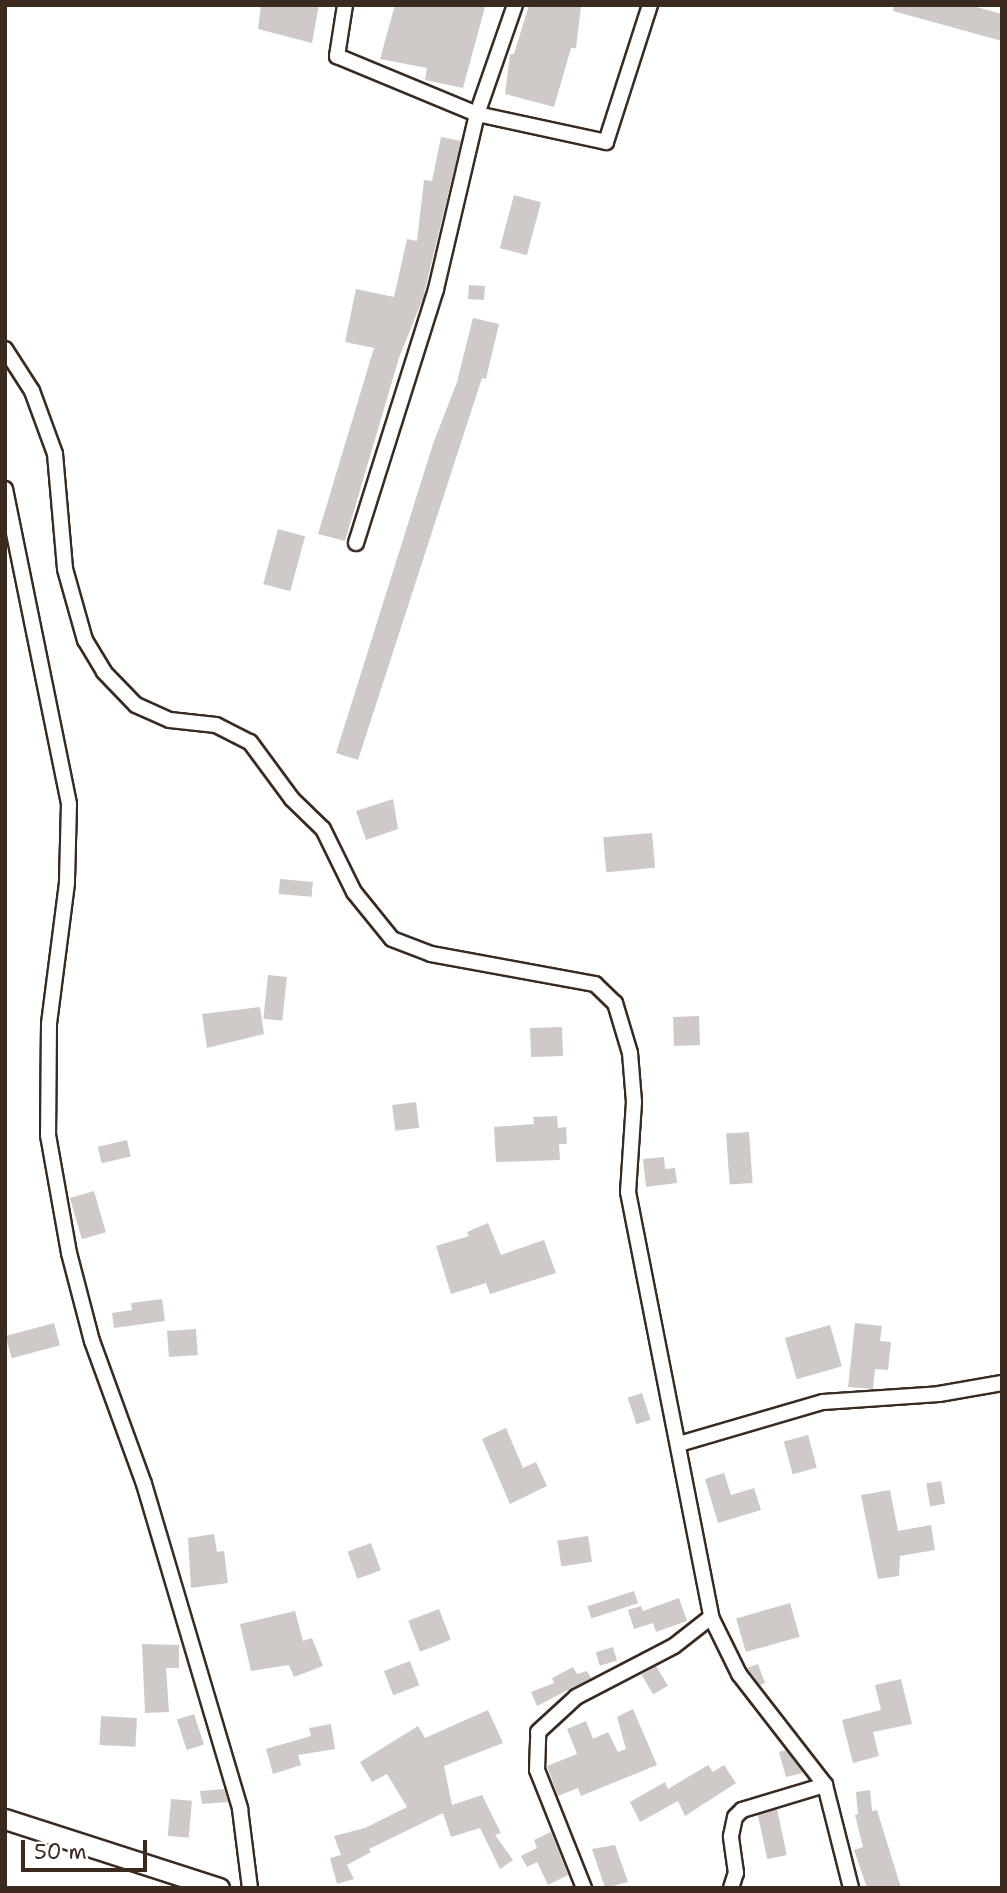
<!DOCTYPE html>
<style>
body{margin:0}
#map{position:relative;width:1007px;height:1893px;overflow:hidden;background:#fff;font-family:"Shantell Sans",sans-serif}
div>[style]{position:absolute}
[style*='--x']{left:calc(var(--x)*1px);top:calc(var(--y)*1px);width:calc(var(--w)*1px);rotate:calc(var(--a)*1deg)}
.building>*{inset:0;background:#cfcac7;transform-origin:0 0}
.roads{filter:drop-shadow(2px 0 #3b2a1e) drop-shadow(-2px 0 #3b2a1e) drop-shadow(0 2px #3b2a1e) drop-shadow(0 -2px #3b2a1e)}
.street>*{height:14px;margin:-7px;padding:0 7px;transform-origin:7px;border-radius:7px;background:#fff}
.secondary>*{height:19px;margin:-9.5px;padding:0 9.5px;transform-origin:9.5px;border-radius:9.5px;background:#fff}
span{translate:-50% -50%;white-space:nowrap;text-align:center;line-height:1.15;-webkit-text-stroke:6px #fff;paint-order:stroke}
.frame{position:absolute;inset:0;border:7px solid #3b2a1e;pointer-events:none}
.scale{position:absolute;left:21px;top:1840px;width:126px;height:32px;box-sizing:border-box;border:4px solid #3b2a1e;border-top:0;padding-left:9px;font-size:21px;line-height:24px;white-space:nowrap;color:#3b2a1e;-webkit-text-stroke:5px #fff;paint-order:stroke}
</style>
<div id="map">
<div class="building">
<div style="clip-path:polygon(261px 5px,319px 5px,312px 43px,258px 29px)"></div>
<div style="clip-path:polygon(395px 5px,485px 7px,463px 88px,425px 80px,427px 68px,380px 59px)"></div>
<div style="clip-path:polygon(529px 5px,581px 7px,576px 48px,571px 48px,554px 107px,505px 94px,510px 54px,514px 54px)"></div>
<div style="clip-path:polygon(894px 5px,969px 5px,1002px 14px,1002px 41px,893px 11px)"></div>
<div style="clip-path:polygon(441px 137px,461px 141px,423px 298px,399px 358px,345px 541px,318px 534px,374px 348px,345px 342px,356px 289px,394px 297px,407px 239px,417px 241px,424px 180px,432px 181px)"></div>
<div style="left:514px;top:195px;width:28px;height:55px;rotate:15deg"></div>
<div style="left:469px;top:285px;width:16px;height:14px;rotate:4deg"></div>
<div style="clip-path:polygon(473px 318px,499px 324px,486px 379px,482px 378px,358px 760px,336px 753px,433px 444px,457px 382px)"></div>
<div style="left:278px;top:529px;width:28px;height:57px;rotate:15deg"></div>
<div style="clip-path:polygon(393px 799px,398px 829px,366px 840px,356px 811px)"></div>
<div style="left:652px;top:833px;width:35px;height:49px;rotate:85deg"></div>
<div style="left:280px;top:879px;width:33px;height:15px;rotate:5deg"></div>
<div style="left:268px;top:975px;width:19px;height:44px;rotate:6deg"></div>
<div style="clip-path:polygon(260px 1007px,264px 1034px,207px 1048px,202px 1014px)"></div>
<div style="left:699px;top:1016px;width:29px;height:26px;rotate:88deg"></div>
<div style="left:562px;top:1027px;width:29px;height:32px;rotate:88deg"></div>
<div style="left:416px;top:1102px;width:26px;height:24px;rotate:83deg"></div>
<div style="clip-path:polygon(557px 1116px,558px 1128px,566px 1127px,567px 1144px,559px 1144px,560px 1160px,496px 1162px,494px 1127px,534px 1124px,533px 1117px)"></div>
<div style="left:749px;top:1132px;width:51px;height:23px;rotate:86deg"></div>
<div style="left:127px;top:1140px;width:17px;height:30px;rotate:77deg"></div>
<div style="clip-path:polygon(664px 1157px,665px 1169px,675px 1168px,677px 1183px,646px 1187px,643px 1159px)"></div>
<div style="left:94px;top:1191px;width:43px;height:25px;rotate:74deg"></div>
<div style="clip-path:polygon(488px 1223px,501px 1255px,544px 1240px,556px 1273px,490px 1294px,486px 1283px,451px 1294px,436px 1246px,469px 1236px,467px 1232px)"></div>
<div style="clip-path:polygon(162px 1299px,165px 1321px,114px 1328px,112px 1313px,132px 1310px,131px 1303px)"></div>
<div style="left:54px;top:1323px;width:23px;height:50px;rotate:75deg"></div>
<div style="clip-path:polygon(855px 1323px,882px 1326px,880px 1341px,891px 1342px,888px 1370px,875px 1369px,873px 1389px,848px 1387px)"></div>
<div style="left:830px;top:1325px;width:43px;height:47px;rotate:74deg"></div>
<div style="left:196px;top:1329px;width:26px;height:29px;rotate:86deg"></div>
<div style="left:642px;top:1393px;width:28px;height:15px;rotate:72deg"></div>
<div style="clip-path:polygon(506px 1428px,523px 1468px,536px 1462px,547px 1486px,510px 1504px,482px 1439px)"></div>
<div style="left:808px;top:1435px;width:34px;height:25px;rotate:75deg"></div>
<div style="clip-path:polygon(724px 1473px,731px 1495px,754px 1488px,761px 1510px,718px 1523px,705px 1479px)"></div>
<div style="left:941px;top:1481px;width:23px;height:15px;rotate:80deg"></div>
<div style="clip-path:polygon(890px 1490px,898px 1531px,931px 1525px,935px 1550px,900px 1556px,899px 1576px,878px 1579px,861px 1495px)"></div>
<div style="clip-path:polygon(214px 1534px,217px 1552px,224px 1551px,228px 1583px,191px 1588px,188px 1538px)"></div>
<div style="left:588px;top:1536px;width:26px;height:31px;rotate:81deg"></div>
<div style="left:371px;top:1543px;width:29px;height:25px;rotate:70deg"></div>
<div style="left:634px;top:1591px;width:13px;height:49px;rotate:72deg"></div>
<div style="clip-path:polygon(679px 1598px,687px 1621px,656px 1632px,653px 1623px,634px 1629px,628px 1610px,641px 1606px,643px 1611px)"></div>
<div style="left:790px;top:1603px;width:35px;height:56px;rotate:74deg"></div>
<div style="left:439px;top:1609px;width:33px;height:33px;rotate:69deg"></div>
<div style="clip-path:polygon(295px 1611px,303px 1641px,312px 1638px,323px 1666px,294px 1677px,289px 1665px,251px 1671px,240px 1624px)"></div>
<div style="clip-path:polygon(142px 1644px,179px 1645px,179px 1668px,166px 1668px,169px 1712px,145px 1713px)"></div>
<div style="left:613px;top:1647px;width:14px;height:18px;rotate:73deg"></div>
<div style="left:410px;top:1661px;width:26px;height:28px;rotate:69deg"></div>
<div style="clip-path:polygon(758px 1664px,765px 1683px,760px 1685px,747px 1668px)"></div>
<div style="left:656px;top:1666px;width:23px;height:17px;rotate:59deg"></div>
<div style="clip-path:polygon(573px 1667px,577px 1674px,587px 1671px,591px 1678px,537px 1706px,531px 1692px,554px 1683px,552px 1678px)"></div>
<div style="clip-path:polygon(901px 1679px,912px 1724px,873px 1732px,879px 1756px,853px 1763px,842px 1720px,881px 1710px,875px 1685px)"></div>
<div style="clip-path:polygon(633px 1709px,657px 1765px,581px 1796px,578px 1788px,558px 1796px,547px 1766px,577px 1754px,567px 1729px,586px 1721px,593px 1739px,608px 1732px,618px 1752px,626px 1749px,617px 1717px)"></div>
<div style="clip-path:polygon(488px 1710px,503px 1743px,444px 1766px,452px 1805px,482px 1795px,501px 1833px,495px 1835px,513px 1860px,500px 1869px,480px 1828px,451px 1837px,443px 1813px,369px 1849px,371px 1852px,347px 1865px,354px 1879px,337px 1884px,330px 1858px,341px 1855px,334px 1836px,365px 1828px,407px 1807px,387px 1774px,372px 1782px,360px 1762px,418px 1726px,425px 1738px)"></div>
<div style="left:194px;top:1714px;width:32px;height:18px;rotate:72deg"></div>
<div style="left:101px;top:1716px;width:36px;height:29px;rotate:3deg"></div>
<div style="clip-path:polygon(331px 1724px,335px 1749px,298px 1755px,301px 1765px,273px 1774px,266px 1749px,311px 1736px,309px 1728px)"></div>
<div style="clip-path:polygon(786px 1750px,803px 1773px,786px 1777px,779px 1752px)"></div>
<div style="clip-path:polygon(708px 1765px,713px 1772px,724px 1765px,736px 1783px,685px 1816px,678px 1801px,640px 1822px,630px 1802px,665px 1782px,668px 1789px)"></div>
<div style="clip-path:polygon(224px 1789px,228px 1802px,202px 1804px,200px 1791px)"></div>
<div style="clip-path:polygon(870px 1790px,872px 1811px,877px 1810px,901px 1888px,867px 1888px,854px 1850px,863px 1847px,855px 1815px,858px 1814px,856px 1792px)"></div>
<div style="left:171px;top:1799px;width:21px;height:37px;rotate:5deg"></div>
<div style="left:777px;top:1809px;width:47px;height:20px;rotate:78deg"></div>
<div style="clip-path:polygon(551px 1832px,568px 1875px,548px 1885px,537px 1862px,527px 1867px,521px 1856px,537px 1848px,534px 1840px)"></div>
<div style="clip-path:polygon(615px 1845px,628px 1882px,605px 1888px,592px 1849px)"></div>
</div>
<div class="roads">
<div class="street">
<div style="--x:345;--y:5;--w:52;--a:98.9"></div>
<div style="--x:337;--y:56;--w:152;--a:22.5"></div>
<div style="--x:477;--y:114;--w:132;--a:12.2"></div>
<div style="--x:606;--y:142;--w:144;--a:-72.2"></div>
<div style="--x:5;--y:349;--w:50;--a:57.3"></div>
<div style="--x:32;--y:391;--w:67;--a:69.9"></div>
<div style="--x:55;--y:454;--w:115;--a:85"></div>
<div style="--x:65;--y:569;--w:74;--a:74.3"></div>
<div style="--x:85;--y:640;--w:37;--a:59"></div>
<div style="--x:104;--y:672;--w:46;--a:45.9"></div>
<div style="--x:136;--y:705;--w:37;--a:24"></div>
<div style="--x:170;--y:720;--w:46;--a:6.2"></div>
<div style="--x:216;--y:725;--w:38;--a:27"></div>
<div style="--x:250;--y:742;--w:71;--a:53.6"></div>
<div style="--x:292;--y:799;--w:43;--a:44.1"></div>
<div style="--x:323;--y:829;--w:70;--a:63.8"></div>
<div style="--x:354;--y:892;--w:60;--a:51"></div>
<div style="--x:392;--y:939;--w:42;--a:21"></div>
<div style="--x:431;--y:954;--w:167;--a:10.4"></div>
<div style="--x:595;--y:984;--w:28;--a:44"></div>
<div style="--x:615;--y:1003;--w:52;--a:73.3"></div>
<div style="--x:630;--y:1053;--w:49;--a:85.3"></div>
<div style="--x:634;--y:1102;--w:90;--a:93.8"></div>
<div style="--x:628;--y:1192;--w:433;--a:78.9"></div>
<div style="--x:711;--y:1617;--w:64;--a:63.8"></div>
<div style="--x:739;--y:1674;--w:140;--a:52.2"></div>
<div style="--x:825;--y:1785;--w:106;--a:75.8"></div>
<div style="--x:5;--y:489;--w:321;--a:78.5"></div>
<div style="--x:69;--y:804;--w:79;--a:91.5"></div>
<div style="--x:67;--y:883;--w:142;--a:97.3"></div>
<div style="--x:49;--y:1024;--w:111;--a:90.5"></div>
<div style="--x:48;--y:1135;--w:120;--a:79.9"></div>
<div style="--x:69;--y:1253;--w:91;--a:75.4"></div>
<div style="--x:92;--y:1341;--w:152;--a:70"></div>
<div style="--x:144;--y:1484;--w:339;--a:73.5"></div>
<div style="--x:240;--y:1809;--w:80;--a:82.8"></div>
<div style="--x:356;--y:543;--w:266;--a:-72.5"></div>
<div style="--x:436;--y:289;--w:180;--a:-76.8"></div>
<div style="--x:477;--y:114;--w:115;--a:-70.8"></div>
<div style="--x:679;--y:1444;--w:150;--a:-16.3"></div>
<div style="--x:823;--y:1402;--w:116;--a:-3.9"></div>
<div style="--x:939;--y:1394;--w:64;--a:-9.9"></div>
<div style="--x:584;--y:1888;--w:127;--a:-111.7"></div>
<div style="--x:537;--y:1770;--w:38;--a:-88"></div>
<div style="--x:538;--y:1732;--w:52;--a:-42.6"></div>
<div style="--x:576;--y:1697;--w:110;--a:-27.5"></div>
<div style="--x:674;--y:1646;--w:47;--a:-38.1"></div>
<div style="--x:731;--y:1888;--w:16;--a:-72"></div>
<div style="--x:736;--y:1873;--w:37;--a:-98"></div>
<div style="--x:731;--y:1836;--w:19;--a:-78"></div>
<div style="--x:735;--y:1817;--w:10;--a:-45"></div>
<div style="--x:742;--y:1810;--w:87;--a:-16.8"></div>
</div>
<div class="secondary">
<div style="--x:5;--y:1819;--w:225;--a:17.9"></div>
</div>
</div>
<div class="frame"></div>
<div class="scale">50 m</div>
</div>
